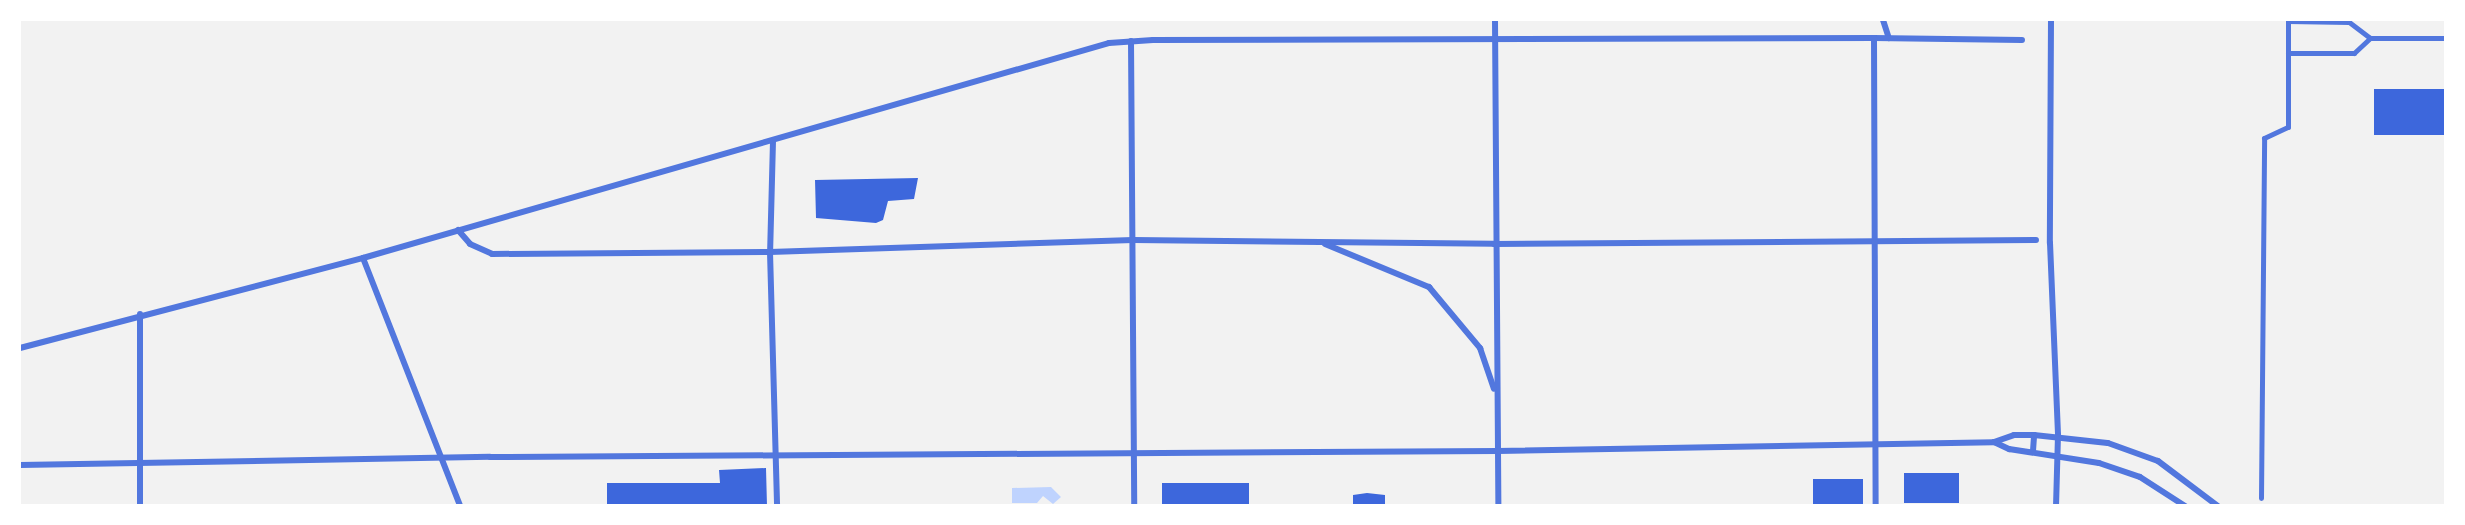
<!DOCTYPE html>
<style>
body{margin:0}
#map{position:relative;width:2465px;height:525px;overflow:hidden;background:#f2f2f2;font-family:Lato,sans-serif}
div>[style]{position:absolute}
[style*='--x']{left:calc(var(--x)*1px);top:calc(var(--y)*1px);width:calc(var(--w)*1px);rotate:calc(var(--a)*1deg)}
.water>*{inset:0;background:#bfd3fe}
.building>*{inset:0;background:#3d67dc;transform-origin:0 0}
.pedestrian>*{height:5px;margin:-2.5px;padding:0 2.5px;transform-origin:2.5px;border-radius:2.5px;background:#5277de}
.minor>*{height:6px;margin:-3px;padding:0 3px;transform-origin:3px;border-radius:3px;background:#5277de}
span{translate:-50% -50%;white-space:nowrap;text-align:center;line-height:1.15;-webkit-text-stroke:6px #fff;paint-order:stroke}
.frame{position:absolute;inset:0;border:21px solid #fff;pointer-events:none}
</style>
<div id="map">
<div class="water">
<div style="clip-path:polygon(1051px 487px,1061px 497px,1053px 504px,1043px 496px,1037px 503px,1012px 503px,1012px 488px)"></div>
</div>
<div class="building">
<div style="left:2374px;top:89px;width:71px;height:46px"></div>
<div style="clip-path:polygon(918px 178px,914px 199px,888px 201px,883px 220px,876px 223px,816px 218px,815px 180px)"></div>
<div style="clip-path:polygon(766px 468px,767px 506px,607px 506px,607px 483px,720px 483px,719px 470px)"></div>
<div style="left:1904px;top:473px;width:55px;height:30px"></div>
<div style="left:1813px;top:479px;width:50px;height:27px"></div>
<div style="left:1249px;top:483px;width:23px;height:87px;rotate:90deg"></div>
<div style="clip-path:polygon(1367px 493px,1385px 495px,1385px 506px,1353px 506px,1353px 495px)"></div>
</div>
<div class="pedestrian">
<div style="--x:2288;--y:21;--w:61;--a:0.9"></div>
<div style="--x:2349;--y:22;--w:26;--a:37"></div>
<div style="--x:2370;--y:38;--w:76;--a:0"></div>
<div style="--x:2288;--y:53;--w:66;--a:0"></div>
<div style="--x:2354;--y:53;--w:22;--a:-43"></div>
<div style="--x:2261;--y:498;--w:360;--a:-89.5"></div>
<div style="--x:2264;--y:138;--w:26;--a:-25"></div>
<div style="--x:2288;--y:127;--w:107;--a:-90"></div>
</div>
<div class="minor">
<div style="--x:1495;--y:20;--w:486;--a:89.6"></div>
<div style="--x:1883;--y:20;--w:19;--a:72"></div>
<div style="--x:2051;--y:20;--w:223;--a:90.3"></div>
<div style="--x:2050;--y:243;--w:192;--a:87.6"></div>
<div style="--x:2058;--y:435;--w:71;--a:91.6"></div>
<div style="--x:1874;--y:38;--w:148;--a:0.8"></div>
<div style="--x:1131;--y:41;--w:465;--a:89.6"></div>
<div style="--x:773;--y:141;--w:111;--a:91.5"></div>
<div style="--x:770;--y:252;--w:254;--a:88.4"></div>
<div style="--x:458;--y:230;--w:18;--a:49"></div>
<div style="--x:470;--y:244;--w:24;--a:24"></div>
<div style="--x:492;--y:254;--w:278;--a:-0.4"></div>
<div style="--x:770;--y:252;--w:363;--a:-1.9"></div>
<div style="--x:1133;--y:240;--w:361;--a:0.6"></div>
<div style="--x:1494;--y:244;--w:542;--a:-0.42"></div>
<div style="--x:1325;--y:244;--w:113;--a:22.5"></div>
<div style="--x:1429;--y:287;--w:80;--a:50.1"></div>
<div style="--x:1480;--y:348;--w:43;--a:71.1"></div>
<div style="--x:363;--y:258;--w:266;--a:68.6"></div>
<div style="--x:140;--y:314;--w:192;--a:90"></div>
<div style="--x:20;--y:348;--w:355;--a:-14.7"></div>
<div style="--x:363;--y:258;--w:776;--a:-16.08"></div>
<div style="--x:1109;--y:43;--w:44;--a:-3.9"></div>
<div style="--x:1153;--y:40;--w:721;--a:-0.16"></div>
<div style="--x:1874;--y:38;--w:468;--a:89.8"></div>
<div style="--x:1994;--y:442;--w:21;--a:-19"></div>
<div style="--x:2014;--y:435;--w:20;--a:0"></div>
<div style="--x:2034;--y:435;--w:74;--a:6.2"></div>
<div style="--x:2108;--y:443;--w:53;--a:19.8"></div>
<div style="--x:2158;--y:461;--w:75;--a:36.9"></div>
<div style="--x:2033;--y:451;--w:16;--a:-86"></div>
<div style="--x:20;--y:465;--w:470;--a:-1"></div>
<div style="--x:490;--y:457;--w:1008;--a:-0.34"></div>
<div style="--x:1498;--y:451;--w:496;--a:-1"></div>
<div style="--x:1994;--y:442;--w:17;--a:25"></div>
<div style="--x:2009;--y:449;--w:91;--a:8.8"></div>
<div style="--x:2099;--y:463;--w:43;--a:18.9"></div>
<div style="--x:2140;--y:477;--w:54;--a:32.8"></div>
</div>
<div class="frame"></div>
</div>
